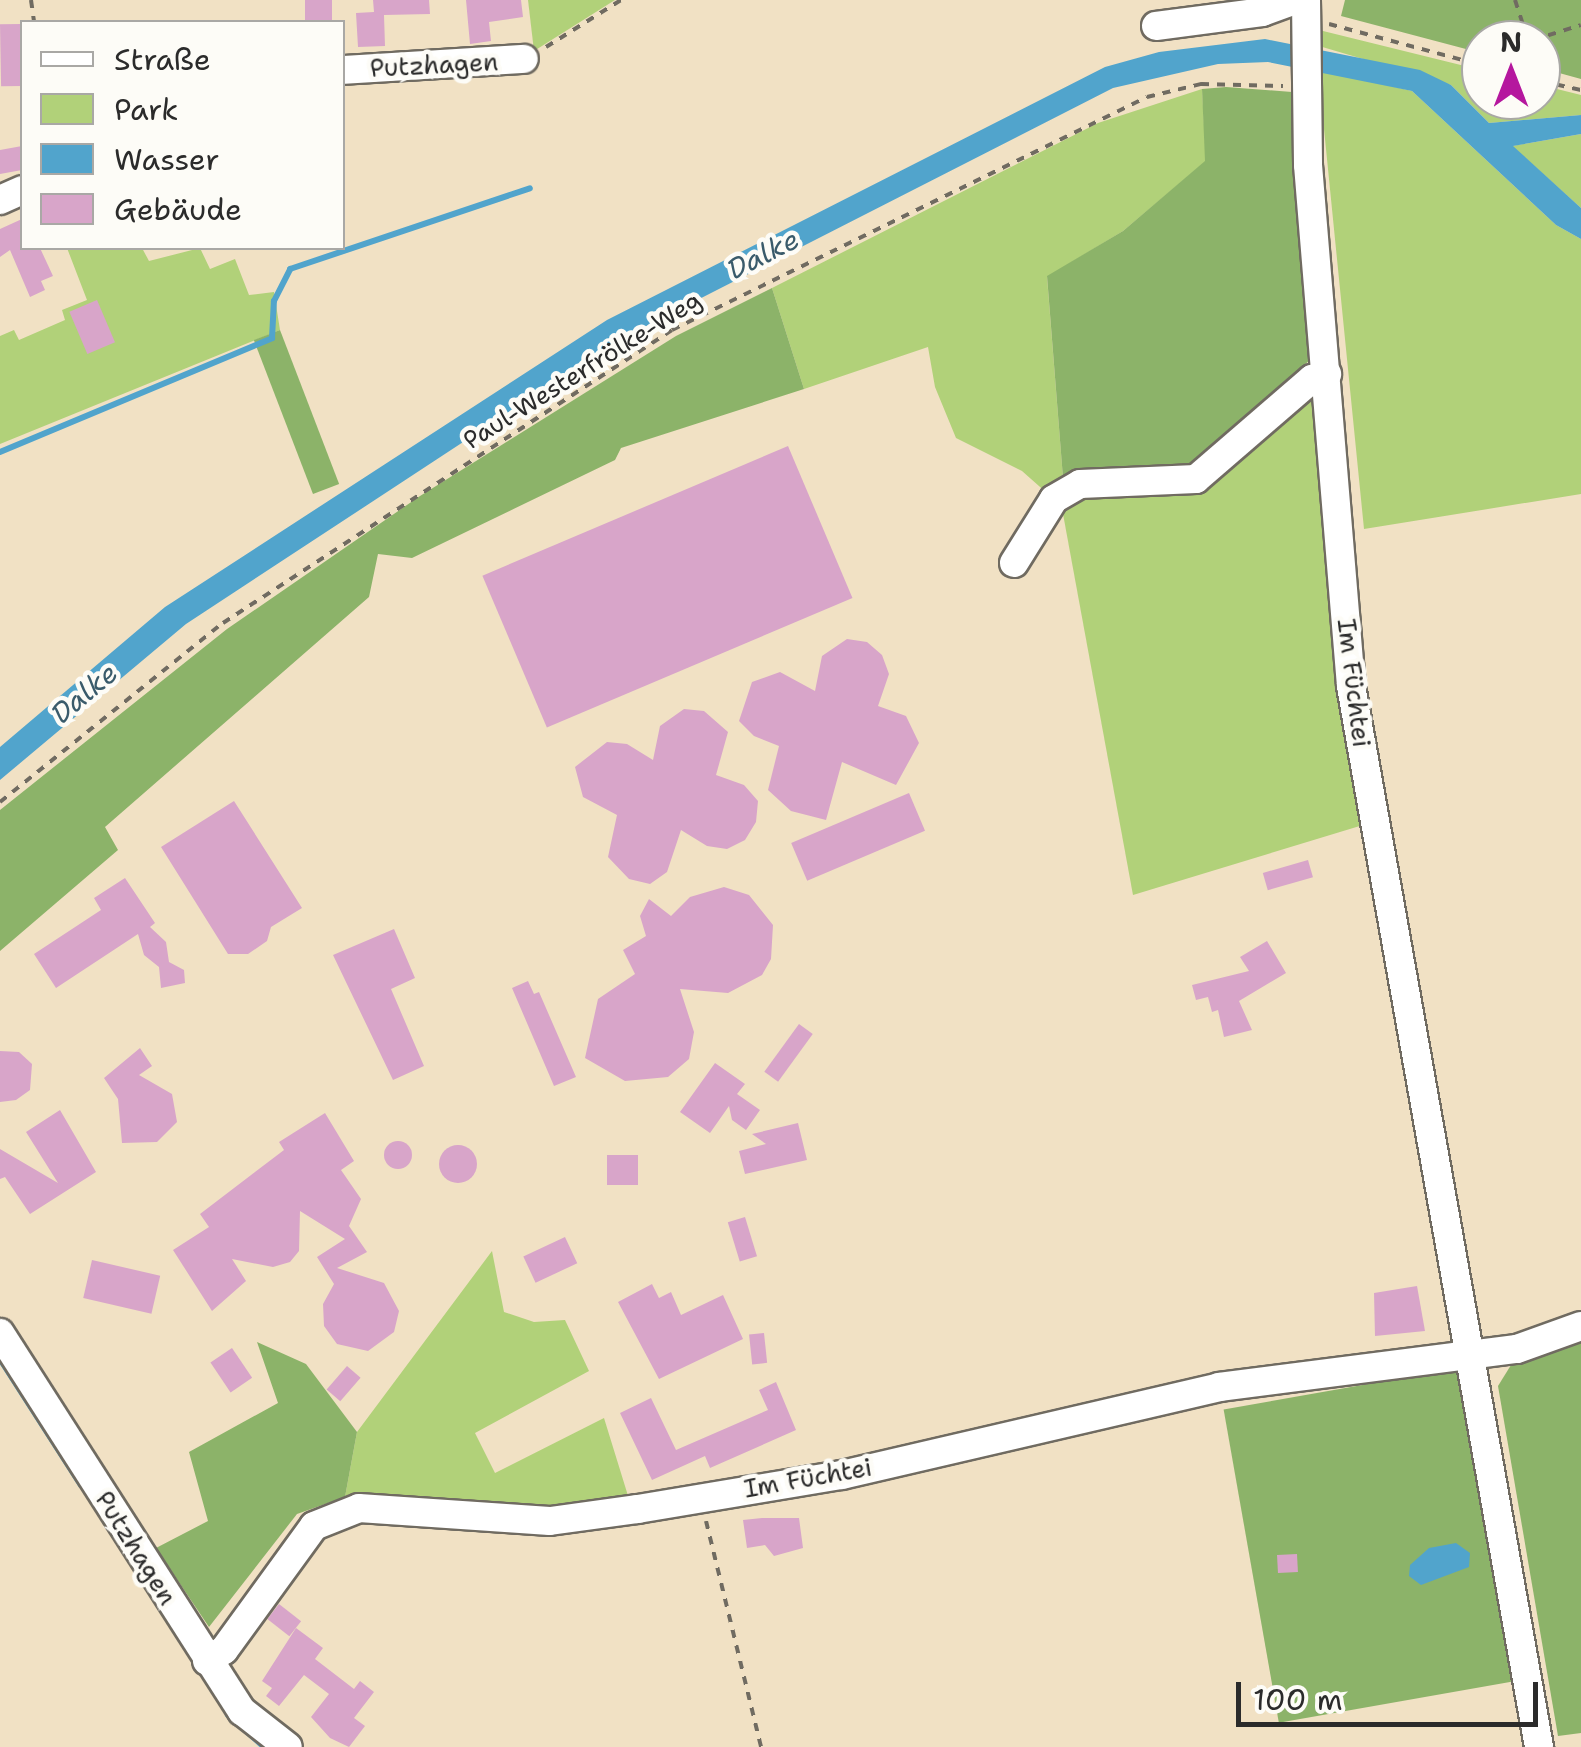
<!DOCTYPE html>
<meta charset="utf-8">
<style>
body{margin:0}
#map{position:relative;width:1581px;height:1747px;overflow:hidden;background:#f1e1c4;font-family:"Shantell Sans",sans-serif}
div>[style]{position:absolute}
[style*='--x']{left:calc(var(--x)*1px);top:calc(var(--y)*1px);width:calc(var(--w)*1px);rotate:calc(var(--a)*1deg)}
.green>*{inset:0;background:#b1d179}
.forest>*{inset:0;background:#8cb369;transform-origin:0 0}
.water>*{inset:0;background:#51a4cc}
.stream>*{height:6px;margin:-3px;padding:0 3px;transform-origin:3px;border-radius:3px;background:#51a4cc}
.building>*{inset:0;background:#d8a5c9;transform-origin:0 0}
.round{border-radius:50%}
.path>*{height:4px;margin-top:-2px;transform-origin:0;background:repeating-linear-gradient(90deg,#706b61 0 8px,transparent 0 16px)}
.roads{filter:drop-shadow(2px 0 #706b61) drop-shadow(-2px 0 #706b61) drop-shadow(0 2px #706b61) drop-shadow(0 -2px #706b61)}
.minor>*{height:28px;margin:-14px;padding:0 14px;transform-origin:14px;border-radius:14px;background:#fff}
span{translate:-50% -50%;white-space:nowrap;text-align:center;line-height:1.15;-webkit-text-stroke:9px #fdfcf7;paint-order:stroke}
.street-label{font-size:25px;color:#2b2b2b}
.water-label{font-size:28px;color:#3a5b6b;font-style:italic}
.legend{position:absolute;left:20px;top:20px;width:325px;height:230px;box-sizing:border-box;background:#fdfcf7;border:2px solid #a9a8a5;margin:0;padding:12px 18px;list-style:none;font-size:30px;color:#2b2b2b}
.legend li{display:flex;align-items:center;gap:20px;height:50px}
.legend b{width:50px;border:2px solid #a9a8a5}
.north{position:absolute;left:1461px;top:20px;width:100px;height:100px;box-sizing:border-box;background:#fdfcf7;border:2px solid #a9a8a5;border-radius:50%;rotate:0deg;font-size:28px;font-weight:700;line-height:40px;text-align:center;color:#2b2b2b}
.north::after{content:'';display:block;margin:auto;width:35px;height:45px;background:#b5179e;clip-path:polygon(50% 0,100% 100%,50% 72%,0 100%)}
.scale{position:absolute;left:1236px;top:1682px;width:302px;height:45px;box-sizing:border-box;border:5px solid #2b2b2b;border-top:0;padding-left:12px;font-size:30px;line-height:35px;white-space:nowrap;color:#2b2b2b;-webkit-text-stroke:8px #fdfcf7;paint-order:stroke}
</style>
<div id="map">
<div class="green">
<div style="clip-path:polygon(528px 0,615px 0,534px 51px)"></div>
<div style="clip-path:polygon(1319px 30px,1481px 70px,1481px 100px,1541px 100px,1541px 85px,1581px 95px,1581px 115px,1489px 123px,1451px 85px,1319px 46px)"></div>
<div style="clip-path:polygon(1318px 69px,1412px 91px,1556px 225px,1581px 239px,1581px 494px,1364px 529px)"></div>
<div style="clip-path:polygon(1202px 89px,1206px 161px,1123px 231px,1047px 277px,1063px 478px,1048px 494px,1022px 471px,956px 438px,935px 387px,928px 347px,804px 389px,772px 288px,1098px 123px)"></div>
<div style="clip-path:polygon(1581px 134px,1581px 208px,1512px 146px)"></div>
<div style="clip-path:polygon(67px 248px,142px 248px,149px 261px,200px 248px,210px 269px,235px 259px,249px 295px,274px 292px,280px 330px,0 444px,0 336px,14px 330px,19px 340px,65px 320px,62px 310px,87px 300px)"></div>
<div style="clip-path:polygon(1315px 394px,1363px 825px,1133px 895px,1061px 503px)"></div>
<div style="clip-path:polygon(492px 1251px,504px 1312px,534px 1322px,565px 1320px,589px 1371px,475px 1433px,495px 1473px,604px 1418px,629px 1499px,547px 1514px,345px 1497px,357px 1432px)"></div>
</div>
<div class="forest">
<div style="clip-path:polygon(1345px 0,1581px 0,1581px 79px,1541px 68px,1541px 40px,1481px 40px,1481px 53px,1341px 16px)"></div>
<div style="clip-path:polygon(1226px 87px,1292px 92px,1312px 358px,1192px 468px,1063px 478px,1047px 276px,1123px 231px,1205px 161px,1202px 89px)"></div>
<div style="clip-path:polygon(772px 288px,804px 389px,621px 448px,615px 460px,412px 558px,378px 554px,369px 597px,105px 827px,118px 850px,0 951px,0 810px,227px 629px,420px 496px,676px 336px)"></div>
<div style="left:280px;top:330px;width:165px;height:28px;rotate:69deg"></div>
<div style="clip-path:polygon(1581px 1341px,1581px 1733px,1558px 1736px,1498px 1386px,1511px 1365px)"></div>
<div style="clip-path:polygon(257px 1342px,306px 1364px,357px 1432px,345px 1497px,297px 1514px,209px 1627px,156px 1548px,208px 1521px,189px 1452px,278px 1403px)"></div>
<div style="left:1459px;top:1368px;width:318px;height:239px;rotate:80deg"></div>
</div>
<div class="water">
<div style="clip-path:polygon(1265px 39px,1420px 70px,1451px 85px,1489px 123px,1581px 115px,1581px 134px,1513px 146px,1581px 208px,1581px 239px,1556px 225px,1412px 91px,1268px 62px,1218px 64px,1113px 88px,617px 341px,186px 624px,0 780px,0 747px,165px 607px,607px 320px,1105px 67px,1159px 52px)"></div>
<div style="clip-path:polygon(1456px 1543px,1470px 1553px,1469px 1567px,1421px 1585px,1409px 1576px,1410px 1565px,1429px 1548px)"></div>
</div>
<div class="stream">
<div style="--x:0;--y:452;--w:295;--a:-22.7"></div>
<div style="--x:272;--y:338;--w:37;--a:-87"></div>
<div style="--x:274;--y:301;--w:36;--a:-63"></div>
<div style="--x:290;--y:269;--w:253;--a:-18.6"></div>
<div style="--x:0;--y:1359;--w:150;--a:57.3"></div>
<div style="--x:228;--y:1715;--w:48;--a:41.6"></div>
</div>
<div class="building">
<div style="left:305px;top:0;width:27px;height:22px"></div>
<div style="clip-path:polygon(373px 0,429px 0,430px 14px,384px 15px,385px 46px,358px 47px,356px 13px,374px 12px)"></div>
<div style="clip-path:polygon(466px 0,521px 0,523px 17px,489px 22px,491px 41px,470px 44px)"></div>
<div style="left:21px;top:24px;width:62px;height:21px;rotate:89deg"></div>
<div style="clip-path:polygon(22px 146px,22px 170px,0 174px,0 150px)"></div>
<div style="clip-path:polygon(22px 219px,22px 248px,40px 248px,53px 276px,41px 281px,45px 290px,30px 297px,10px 250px,0 257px,0 229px)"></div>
<div style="left:97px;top:300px;width:46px;height:30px;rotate:67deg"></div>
<div style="left:788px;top:446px;width:165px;height:332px;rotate:67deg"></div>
<div style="clip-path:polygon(847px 639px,867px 642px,882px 655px,889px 674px,878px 706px,906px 716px,919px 743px,896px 785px,842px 762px,826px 820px,791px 811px,768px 790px,779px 746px,754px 736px,739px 721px,752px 682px,780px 672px,815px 691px,822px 656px)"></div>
<div style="clip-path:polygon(684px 709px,704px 711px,728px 732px,716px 775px,744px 785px,758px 801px,756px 822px,745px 840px,727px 849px,707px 846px,681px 830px,667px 872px,650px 884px,629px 879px,608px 857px,617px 815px,583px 797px,575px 767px,607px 742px,627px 744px,653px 760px,660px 726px)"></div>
<div style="left:909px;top:793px;width:41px;height:128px;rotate:67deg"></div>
<div style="clip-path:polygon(234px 801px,302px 908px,271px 927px,267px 941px,248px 954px,228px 954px,161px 847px)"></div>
<div style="left:1308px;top:860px;width:18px;height:47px;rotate:74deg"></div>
<div style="clip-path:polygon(125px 878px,155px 923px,150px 927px,166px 942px,169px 962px,184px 970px,185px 983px,161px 988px,159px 967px,144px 955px,138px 934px,56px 988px,34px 954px,101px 910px,94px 898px)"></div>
<div style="clip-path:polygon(724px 887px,749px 895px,773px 925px,771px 959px,762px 975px,728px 993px,680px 989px,694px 1032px,689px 1059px,668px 1077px,625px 1081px,585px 1058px,598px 999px,635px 974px,623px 950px,646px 936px,640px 916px,649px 899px,671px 916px,690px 897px)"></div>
<div style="clip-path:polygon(394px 929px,415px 978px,391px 989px,424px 1066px,393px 1080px,333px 955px)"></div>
<div style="clip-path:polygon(1267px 941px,1286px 973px,1239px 1001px,1252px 1030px,1224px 1037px,1218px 1010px,1212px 1012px,1208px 997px,1196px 1000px,1192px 985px,1249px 971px,1240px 957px)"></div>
<div style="clip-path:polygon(528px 981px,534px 994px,539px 992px,576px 1077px,554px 1086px,512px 988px)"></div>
<div style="left:799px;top:1024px;width:17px;height:59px;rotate:36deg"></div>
<div style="clip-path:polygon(140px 1048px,152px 1066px,139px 1075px,172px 1094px,177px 1122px,157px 1142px,122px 1143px,118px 1099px,104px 1078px)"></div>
<div style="clip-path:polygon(0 1051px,19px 1052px,32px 1064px,30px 1090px,16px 1100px,0 1102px)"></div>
<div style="clip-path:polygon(715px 1063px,745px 1084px,737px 1094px,760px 1110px,746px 1130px,732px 1120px,729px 1106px,710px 1133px,680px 1112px)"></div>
<div style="clip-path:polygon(60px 1110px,96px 1172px,30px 1214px,5px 1177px,0 1179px,0 1149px,58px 1183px,26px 1132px)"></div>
<div style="clip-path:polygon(325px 1113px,354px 1161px,341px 1170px,361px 1199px,349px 1226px,367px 1252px,337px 1268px,384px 1283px,399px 1311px,394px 1332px,368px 1351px,337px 1344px,324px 1326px,323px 1304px,334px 1284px,317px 1257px,345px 1239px,300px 1211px,299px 1251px,290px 1262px,273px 1267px,232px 1259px,246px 1281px,212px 1311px,173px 1250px,209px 1227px,200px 1214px,284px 1150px,279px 1142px)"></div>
<div style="clip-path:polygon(798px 1123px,807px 1160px,745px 1174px,739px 1151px,766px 1144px,752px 1134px)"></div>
<div class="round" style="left:384px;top:1141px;width:28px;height:28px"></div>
<div class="round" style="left:439px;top:1145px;width:38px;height:38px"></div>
<div style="left:607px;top:1155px;width:31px;height:30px"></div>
<div style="left:745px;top:1217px;width:41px;height:18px;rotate:73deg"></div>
<div style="left:565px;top:1237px;width:29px;height:46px;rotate:65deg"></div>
<div style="left:92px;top:1260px;width:70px;height:39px;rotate:13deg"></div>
<div style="clip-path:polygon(652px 1284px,659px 1298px,671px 1292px,681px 1315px,723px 1295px,743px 1339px,659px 1379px,618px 1302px)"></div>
<div style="clip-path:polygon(1417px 1286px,1425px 1331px,1375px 1336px,1374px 1293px)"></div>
<div style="left:764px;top:1333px;width:30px;height:15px;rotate:84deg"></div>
<div style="left:232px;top:1348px;width:36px;height:26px;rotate:56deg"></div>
<div style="left:347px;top:1366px;width:18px;height:31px;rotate:41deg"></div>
<div style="clip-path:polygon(776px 1382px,796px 1430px,710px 1468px,705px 1456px,652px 1480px,620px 1413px,651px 1398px,676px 1450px,768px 1410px,759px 1390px)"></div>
<div style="clip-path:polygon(762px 1518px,799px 1518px,803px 1548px,774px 1556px,765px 1545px,747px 1548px,743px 1520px)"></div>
<div style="left:1297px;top:1554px;width:18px;height:20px;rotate:87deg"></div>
<div style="left:279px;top:1604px;width:28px;height:19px;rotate:38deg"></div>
<div style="clip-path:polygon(296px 1628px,323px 1648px,315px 1659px,354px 1689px,360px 1681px,374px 1692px,354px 1718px,365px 1726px,349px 1747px,330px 1738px,311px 1717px,329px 1694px,304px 1675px,279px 1706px,266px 1696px,272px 1688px,262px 1681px)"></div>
</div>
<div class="path">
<div style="--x:31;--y:0;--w:22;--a:82"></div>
<div style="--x:1515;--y:0;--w:42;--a:72"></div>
<div style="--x:1329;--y:24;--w:157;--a:15.1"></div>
<div style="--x:1533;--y:40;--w:50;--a:-17.4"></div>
<div style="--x:546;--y:47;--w:89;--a:-32.1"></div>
<div style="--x:1541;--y:81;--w:41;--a:12.7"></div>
<div style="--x:0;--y:802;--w:286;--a:-38.8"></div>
<div style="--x:223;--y:623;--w:536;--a:-33.13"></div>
<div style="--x:672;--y:330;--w:529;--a:-26.13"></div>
<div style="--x:1147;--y:97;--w:56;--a:-13.5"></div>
<div style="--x:1201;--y:84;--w:82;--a:1.4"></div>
<div style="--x:706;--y:1521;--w:233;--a:76.3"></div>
</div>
<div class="roads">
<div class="minor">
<div style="--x:1306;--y:0;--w:165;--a:89.3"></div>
<div style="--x:1308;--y:165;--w:523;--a:85.28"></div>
<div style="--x:1351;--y:686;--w:1078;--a:79.95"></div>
<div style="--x:1156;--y:26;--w:107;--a:-7.5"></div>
<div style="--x:1262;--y:12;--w:35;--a:-20"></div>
<div style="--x:342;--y:70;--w:182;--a:-3.5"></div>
<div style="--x:0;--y:200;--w:24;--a:-24"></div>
<div style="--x:1014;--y:563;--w:75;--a:-58"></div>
<div style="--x:1054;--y:499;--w:30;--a:-30"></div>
<div style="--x:1080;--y:484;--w:116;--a:-2.5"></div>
<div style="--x:1196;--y:479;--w:153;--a:-40.8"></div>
<div style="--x:1312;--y:379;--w:16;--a:-18"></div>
<div style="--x:0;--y:1333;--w:449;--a:57.4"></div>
<div style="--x:242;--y:1711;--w:58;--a:38"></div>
<div style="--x:207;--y:1661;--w:20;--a:-33"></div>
<div style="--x:224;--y:1650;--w:153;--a:-54"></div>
<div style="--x:314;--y:1526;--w:48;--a:-21.8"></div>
<div style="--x:359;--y:1508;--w:191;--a:3.9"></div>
<div style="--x:550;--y:1521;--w:89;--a:-7.8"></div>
<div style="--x:638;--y:1509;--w:207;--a:-9.5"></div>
<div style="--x:842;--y:1475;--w:387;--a:-13.1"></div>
<div style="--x:1219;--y:1387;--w:300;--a:-7.3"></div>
<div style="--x:1517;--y:1349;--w:68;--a:-19.8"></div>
</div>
</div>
<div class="street-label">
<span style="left:434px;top:65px;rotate:-3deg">Putzhagen</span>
<span style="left:582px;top:370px;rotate:-32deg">Paul-Westerfrölke-Weg</span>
<span style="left:1354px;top:683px;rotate:83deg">Im Füchtei</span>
<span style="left:808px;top:1478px;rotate:-10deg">Im Füchtei</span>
<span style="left:136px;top:1548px;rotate:58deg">Putzhagen</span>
</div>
<div class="water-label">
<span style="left:763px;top:254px;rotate:-27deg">Dalke</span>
<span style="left:84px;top:693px;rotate:-40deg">Dalke</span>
</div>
<ul class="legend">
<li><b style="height:12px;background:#fff"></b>Straße</li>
<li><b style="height:28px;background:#b1d179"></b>Park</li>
<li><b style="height:28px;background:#51a4cc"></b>Wasser</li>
<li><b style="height:28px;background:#d8a5c9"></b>Gebäude</li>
</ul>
<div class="north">N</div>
<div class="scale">100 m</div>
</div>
